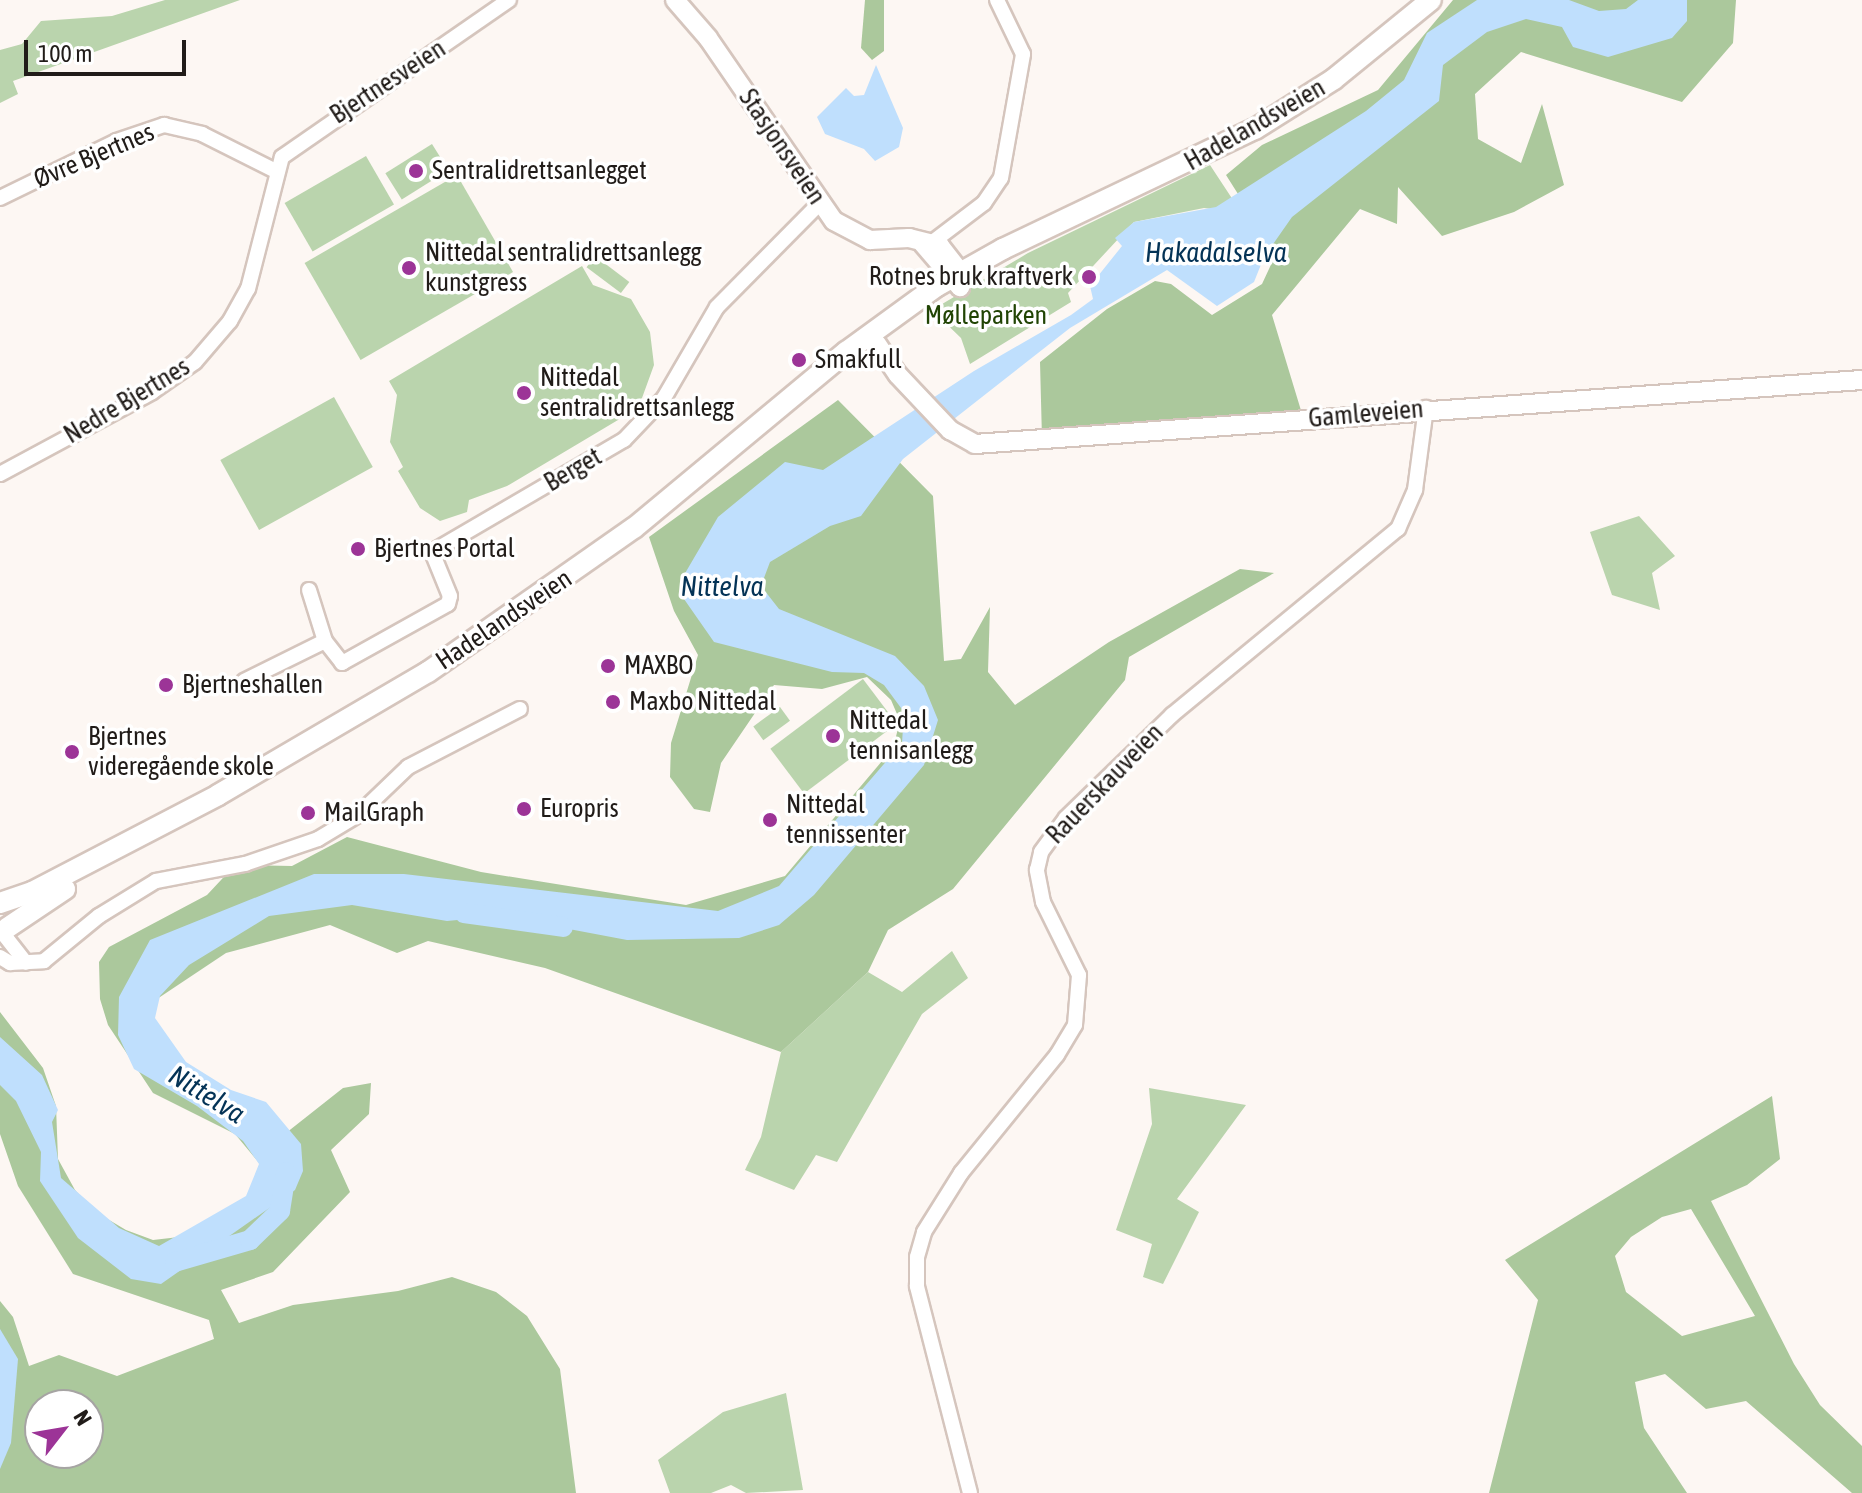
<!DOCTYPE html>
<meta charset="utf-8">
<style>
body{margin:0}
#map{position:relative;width:1862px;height:1493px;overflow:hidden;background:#fdf7f3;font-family:"Asap Condensed",sans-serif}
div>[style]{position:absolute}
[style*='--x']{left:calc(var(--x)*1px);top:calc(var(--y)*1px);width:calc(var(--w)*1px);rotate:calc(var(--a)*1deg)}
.green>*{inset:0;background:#bad4ad;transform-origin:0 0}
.forest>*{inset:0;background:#abc89c}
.water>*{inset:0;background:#bfdffd}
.river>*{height:20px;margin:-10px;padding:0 10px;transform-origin:10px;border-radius:10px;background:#bfdffd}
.roads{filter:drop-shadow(2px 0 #d5c5bd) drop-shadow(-2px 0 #d5c5bd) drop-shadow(0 2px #d5c5bd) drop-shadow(0 -2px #d5c5bd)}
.minor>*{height:14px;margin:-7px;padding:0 7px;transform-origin:7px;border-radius:7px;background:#fff}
.major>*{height:18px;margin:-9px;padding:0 9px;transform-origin:9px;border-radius:9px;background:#fff}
.highway>*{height:20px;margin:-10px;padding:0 10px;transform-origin:10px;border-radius:10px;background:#fff}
.dots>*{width:22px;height:22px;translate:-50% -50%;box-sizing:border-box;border:4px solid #fff;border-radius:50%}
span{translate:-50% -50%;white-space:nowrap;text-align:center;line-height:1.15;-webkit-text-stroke:7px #fff;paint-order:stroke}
.street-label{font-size:26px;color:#211c19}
.poi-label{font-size:26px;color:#211c19}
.left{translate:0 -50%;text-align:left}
.right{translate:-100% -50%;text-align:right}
.park-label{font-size:26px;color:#214404}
.water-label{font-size:28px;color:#043356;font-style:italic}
.north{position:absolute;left:24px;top:1389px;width:80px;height:80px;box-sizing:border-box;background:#fff;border:2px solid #a6a4a3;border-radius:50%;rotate:59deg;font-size:22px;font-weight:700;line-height:32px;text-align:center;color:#211c19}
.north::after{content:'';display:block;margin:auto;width:28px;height:36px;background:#9c3497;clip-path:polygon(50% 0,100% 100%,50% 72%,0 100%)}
.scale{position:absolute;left:24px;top:40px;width:162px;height:36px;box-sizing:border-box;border:4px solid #211c19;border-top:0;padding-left:10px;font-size:24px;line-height:28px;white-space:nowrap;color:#211c19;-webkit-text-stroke:6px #fff;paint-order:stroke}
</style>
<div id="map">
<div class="green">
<div style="clip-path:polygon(165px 0,240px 0,13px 81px,18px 94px,0 103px,0 50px,22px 44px,41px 21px,112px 16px)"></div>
<div style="left:432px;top:144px;width:31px;height:55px;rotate:58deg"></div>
<div style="left:366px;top:156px;width:56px;height:94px;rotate:60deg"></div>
<div style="clip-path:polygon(1210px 165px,1235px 203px,1220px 210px,1204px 208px,1134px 222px,1068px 293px,1071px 302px,970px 364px,961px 338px,932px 310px,1028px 253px)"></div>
<div style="left:457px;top:175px;width:112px;height:176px;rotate:60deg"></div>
<div style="left:595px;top:256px;width:43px;height:14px;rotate:37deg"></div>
<div style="clip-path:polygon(582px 266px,593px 285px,631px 299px,650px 332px,654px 365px,642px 398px,618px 420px,507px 486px,469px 500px,467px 512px,440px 521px,420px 508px,398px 471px,403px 467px,390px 442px,397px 395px,389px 381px)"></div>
<div style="left:334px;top:397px;width:80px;height:130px;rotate:61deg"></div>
<div style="clip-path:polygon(1639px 516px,1675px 556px,1652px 573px,1660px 610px,1612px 595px,1590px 532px)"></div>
<div style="left:863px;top:679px;width:56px;height:116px;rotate:53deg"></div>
<div style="left:780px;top:707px;width:17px;height:33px;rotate:54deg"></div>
<div style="clip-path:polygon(952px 951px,968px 978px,922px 1014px,837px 1162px,816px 1155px,794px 1190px,745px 1170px,761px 1137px,781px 1052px,868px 972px,902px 992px)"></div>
<div style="clip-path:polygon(1149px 1088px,1246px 1105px,1177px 1199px,1199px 1212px,1163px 1284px,1143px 1277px,1152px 1244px,1116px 1230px,1152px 1124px)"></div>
<div style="clip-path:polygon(786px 1393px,803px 1490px,746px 1493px,731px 1485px,711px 1493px,670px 1493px,658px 1460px,723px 1412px)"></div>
</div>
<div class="forest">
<div style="clip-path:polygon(865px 0,884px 0,884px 51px,872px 60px,861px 48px)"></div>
<div style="clip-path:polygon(1453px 0,1736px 0,1733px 43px,1682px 102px,1521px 52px,1475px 94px,1478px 139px,1521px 163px,1542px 104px,1564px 185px,1514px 212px,1442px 236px,1398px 187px,1397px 224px,1360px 209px,1272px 315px,1303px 417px,1042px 439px,1040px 362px,1107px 309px,1155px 281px,1171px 284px,1212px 315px,1262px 284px,1276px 254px,1226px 175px,1262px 145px,1378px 90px)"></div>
<div style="clip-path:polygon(evenodd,838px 400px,933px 496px,944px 661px,961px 659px,990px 607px,988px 672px,1015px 705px,1109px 642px,1240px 569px,1274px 573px,1129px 657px,1125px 680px,953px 889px,888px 930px,868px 972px,781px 1052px,545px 968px,428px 941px,397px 953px,330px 925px,226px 953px,142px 1009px,159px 1063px,286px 1133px,343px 1088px,371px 1083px,369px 1114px,331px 1150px,350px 1192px,273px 1272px,221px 1290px,239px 1323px,293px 1305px,398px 1291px,452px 1277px,496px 1292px,527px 1316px,560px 1369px,576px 1493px,0 1493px,0 1301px,13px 1317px,29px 1366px,59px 1355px,117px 1376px,214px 1339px,209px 1320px,73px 1274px,18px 1186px,0 1134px,0 1012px,43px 1068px,56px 1106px,58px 1159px,75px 1190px,94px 1211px,126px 1230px,153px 1240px,179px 1237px,249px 1202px,260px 1164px,235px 1134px,153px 1093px,108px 1025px,100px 999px,99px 962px,109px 947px,207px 895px,235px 865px,292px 866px,347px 837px,481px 872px,686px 905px,785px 876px,893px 748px,900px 721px,891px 700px,867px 677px,822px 689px,774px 685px,721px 763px,710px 812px,694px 809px,670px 777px,671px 743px,698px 655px,674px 611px,649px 537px,838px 400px,40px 1405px,88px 1405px,88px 1453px,40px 1453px,40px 1405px)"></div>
<div style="clip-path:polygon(evenodd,1772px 1096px,1780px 1159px,1747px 1185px,1711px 1201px,1794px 1364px,1820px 1405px,1862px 1446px,1862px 1493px,1852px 1493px,1746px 1401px,1706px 1409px,1665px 1374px,1635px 1382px,1644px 1428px,1687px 1493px,1489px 1493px,1538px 1300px,1505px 1260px,1772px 1096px,1691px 1209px,1755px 1316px,1682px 1336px,1626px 1292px,1615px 1256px,1631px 1237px,1662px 1217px,1691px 1209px)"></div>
</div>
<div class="water">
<div style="clip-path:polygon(1477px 0,1569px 0,1599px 11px,1626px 9px,1638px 0,1687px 0,1687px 21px,1672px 38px,1608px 57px,1573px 47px,1562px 27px,1526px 19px,1487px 32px,1443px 65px,1439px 101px,1292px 217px,1264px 257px,1254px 282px,1217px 306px,1167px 270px,1070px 328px,903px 459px,861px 516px,830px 526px,770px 562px,761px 586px,779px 609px,895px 656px,924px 686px,938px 720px,924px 765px,814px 895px,779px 925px,739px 938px,627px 940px,500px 916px,447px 921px,352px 905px,269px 916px,189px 965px,160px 996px,155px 1018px,186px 1062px,231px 1090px,266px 1102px,301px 1144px,303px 1171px,295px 1190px,161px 1284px,131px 1279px,78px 1238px,40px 1181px,41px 1152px,16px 1101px,0 1085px,0 1037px,42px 1075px,58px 1110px,52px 1122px,61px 1178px,119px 1228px,159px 1246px,246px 1196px,259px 1164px,243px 1141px,197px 1106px,134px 1069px,118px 1035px,119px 997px,150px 940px,314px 874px,404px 874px,718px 911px,779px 886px,902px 743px,904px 712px,884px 685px,864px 673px,832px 672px,714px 642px,684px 599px,684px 575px,718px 517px,785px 462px,823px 470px,974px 371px,1071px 315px,1093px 299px,1090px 286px,1122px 246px,1115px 238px,1134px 222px,1216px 207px,1366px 111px,1404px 80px,1427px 33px)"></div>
<div style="clip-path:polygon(876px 65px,903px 128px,899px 147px,875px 161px,864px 149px,825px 134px,817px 117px,846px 88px,854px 96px,864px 95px)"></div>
<div style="clip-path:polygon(0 1329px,18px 1359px,11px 1443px,0 1469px)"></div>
</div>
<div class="river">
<div style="--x:464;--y:913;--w:100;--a:8"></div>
<div style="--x:175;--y:1262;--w:78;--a:-16.3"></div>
<div style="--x:250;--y:1240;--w:42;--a:-44"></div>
<div style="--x:280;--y:1211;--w:39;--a:-81"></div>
</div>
<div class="roads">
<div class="minor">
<div style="--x:0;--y:198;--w:130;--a:-26"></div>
<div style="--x:117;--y:141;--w:50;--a:-18.8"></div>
<div style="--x:164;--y:125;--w:39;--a:13"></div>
<div style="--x:202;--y:134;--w:83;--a:26.6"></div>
<div style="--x:926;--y:247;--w:73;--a:-37.2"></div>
<div style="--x:984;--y:203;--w:30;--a:-56"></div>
<div style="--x:1001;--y:178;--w:126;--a:-79.9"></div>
<div style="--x:1023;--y:54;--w:60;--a:-115.7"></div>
<div style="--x:0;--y:474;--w:173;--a:-28.3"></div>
<div style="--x:152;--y:392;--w:52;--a:-34.9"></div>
<div style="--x:195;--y:362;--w:54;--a:-49.5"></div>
<div style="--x:230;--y:321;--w:37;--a:-61"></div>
<div style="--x:248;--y:289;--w:136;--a:-75.6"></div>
<div style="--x:282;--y:157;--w:276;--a:-34.7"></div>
<div style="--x:309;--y:590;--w:53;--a:72.6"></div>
<div style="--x:325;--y:641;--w:28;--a:52"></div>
<div style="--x:342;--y:663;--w:121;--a:-29.1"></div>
<div style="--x:448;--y:604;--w:8;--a:-76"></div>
<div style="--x:450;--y:596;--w:48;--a:-112.2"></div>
<div style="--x:432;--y:552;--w:222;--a:-30.3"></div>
<div style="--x:624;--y:440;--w:58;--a:-46.4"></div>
<div style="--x:664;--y:398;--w:105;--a:-59.8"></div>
<div style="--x:717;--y:307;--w:145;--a:-45.3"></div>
<div style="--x:244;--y:681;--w:90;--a:-26.3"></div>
<div style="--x:5;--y:936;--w:34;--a:52"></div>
<div style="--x:0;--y:957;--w:12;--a:31"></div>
<div style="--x:10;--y:963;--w:34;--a:-3"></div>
<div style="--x:44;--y:961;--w:71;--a:-39.3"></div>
<div style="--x:99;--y:916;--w:67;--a:-31.6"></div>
<div style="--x:156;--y:881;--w:91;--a:-10.8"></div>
<div style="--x:245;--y:864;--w:77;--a:-18.9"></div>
<div style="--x:318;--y:839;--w:47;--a:-31"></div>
<div style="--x:358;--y:815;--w:69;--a:-43.8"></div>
<div style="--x:408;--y:767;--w:126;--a:-27.4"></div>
<div style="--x:970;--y:1493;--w:214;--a:-104.4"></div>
<div style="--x:917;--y:1286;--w:29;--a:-90"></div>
<div style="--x:917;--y:1257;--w:26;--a:-74"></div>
<div style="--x:924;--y:1232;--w:70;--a:-57.9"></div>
<div style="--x:961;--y:1173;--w:152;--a:-50.9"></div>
<div style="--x:1057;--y:1055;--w:35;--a:-59"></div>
<div style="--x:1075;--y:1025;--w:50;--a:-85.4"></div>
<div style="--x:1079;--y:975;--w:81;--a:-116.3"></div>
<div style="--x:1043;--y:902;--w:33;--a:-101"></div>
<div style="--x:1037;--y:870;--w:18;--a:-77"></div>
<div style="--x:1041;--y:852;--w:42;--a:-53.7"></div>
<div style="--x:1066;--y:818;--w:148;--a:-44.2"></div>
<div style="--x:1172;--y:715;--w:293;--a:-39.5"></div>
<div style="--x:1398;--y:529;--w:43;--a:-66.4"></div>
<div style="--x:1415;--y:490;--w:83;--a:-82.4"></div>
</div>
<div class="major">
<div style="--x:675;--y:0;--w:50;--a:49"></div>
<div style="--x:708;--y:38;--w:222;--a:55.5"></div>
<div style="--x:834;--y:221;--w:41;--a:27.8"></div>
<div style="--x:870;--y:240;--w:39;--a:-3"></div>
<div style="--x:909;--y:238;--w:32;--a:14"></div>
<div style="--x:940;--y:246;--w:33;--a:52"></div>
<div style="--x:960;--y:272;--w:15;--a:90"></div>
<div style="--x:923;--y:244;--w:57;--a:49.3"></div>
<div style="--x:865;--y:338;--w:13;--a:27"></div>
<div style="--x:877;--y:344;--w:37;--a:56"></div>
<div style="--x:898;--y:375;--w:76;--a:46.6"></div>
<div style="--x:950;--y:430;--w:29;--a:29"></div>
<div style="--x:975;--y:444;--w:889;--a:-4.13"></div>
</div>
<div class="highway">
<div style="--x:0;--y:903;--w:34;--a:-19"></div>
<div style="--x:32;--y:892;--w:210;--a:-27.5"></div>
<div style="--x:218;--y:795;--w:243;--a:-30.4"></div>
<div style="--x:428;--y:672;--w:251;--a:-35"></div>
<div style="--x:634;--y:528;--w:276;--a:-39.7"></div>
<div style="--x:846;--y:352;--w:112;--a:-36"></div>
<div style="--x:937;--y:286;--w:76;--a:-29.3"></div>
<div style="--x:1003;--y:249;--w:279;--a:-25.5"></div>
<div style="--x:1255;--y:129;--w:93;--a:-32.3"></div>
<div style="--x:1334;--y:79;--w:125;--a:-39.2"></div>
<div style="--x:7;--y:928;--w:70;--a:-33.9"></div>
</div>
</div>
<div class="dots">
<div style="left:416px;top:171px;background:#9c3497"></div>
<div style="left:409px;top:268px;background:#9c3497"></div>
<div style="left:1089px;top:277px;background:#9c3497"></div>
<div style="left:799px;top:360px;background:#9c3497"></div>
<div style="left:524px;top:393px;background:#9c3497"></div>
<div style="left:358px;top:549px;background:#9c3497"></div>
<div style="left:608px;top:666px;background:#9c3497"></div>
<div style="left:166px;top:685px;background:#9c3497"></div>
<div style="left:613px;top:702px;background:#9c3497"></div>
<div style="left:833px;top:736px;background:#9c3497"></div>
<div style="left:72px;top:752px;background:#9c3497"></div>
<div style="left:524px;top:809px;background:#9c3497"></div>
<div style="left:308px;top:813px;background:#9c3497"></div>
<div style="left:770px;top:820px;background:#9c3497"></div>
</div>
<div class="street-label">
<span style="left:388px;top:82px;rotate:-33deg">Bjertnesveien</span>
<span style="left:1255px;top:125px;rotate:-30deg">Hadelandsveien</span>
<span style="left:782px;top:147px;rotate:56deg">Stasjonsveien</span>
<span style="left:94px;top:156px;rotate:-23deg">Øvre Bjertnes</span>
<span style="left:127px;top:401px;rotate:-31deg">Nedre Bjertnes</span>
<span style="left:1366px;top:414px;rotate:-5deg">Gamleveien</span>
<span style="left:573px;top:470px;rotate:-30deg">Berget</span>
<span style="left:504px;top:620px;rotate:-34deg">Hadelandsveien</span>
<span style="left:1105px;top:784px;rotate:-46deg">Rauerskauveien</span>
</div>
<div class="poi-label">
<span class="left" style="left:432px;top:171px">Sentralidrettsanlegget</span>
<span class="left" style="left:425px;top:268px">Nittedal sentralidrettsanlegg<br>kunstgress</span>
<span class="right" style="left:1073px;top:277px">Rotnes bruk kraftverk</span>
<span class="left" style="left:815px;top:360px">Smakfull</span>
<span class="left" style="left:540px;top:393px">Nittedal<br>sentralidrettsanlegg</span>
<span class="left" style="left:374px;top:549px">Bjertnes Portal</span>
<span class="left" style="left:624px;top:666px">MAXBO</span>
<span class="left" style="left:182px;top:685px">Bjertneshallen</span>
<span class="left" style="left:629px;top:702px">Maxbo Nittedal</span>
<span class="left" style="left:849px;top:736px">Nittedal<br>tennisanlegg</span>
<span class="left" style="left:88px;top:752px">Bjertnes<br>videregående skole</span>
<span class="left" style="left:786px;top:820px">Nittedal<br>tennissenter</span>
<span class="left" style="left:540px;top:809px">Europris</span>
<span class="left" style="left:324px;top:813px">MailGraph</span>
</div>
<div class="park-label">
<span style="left:986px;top:316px">Mølleparken</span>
</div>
<div class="water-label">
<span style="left:1216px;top:252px">Hakadalselva</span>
<span style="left:722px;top:586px">Nittelva</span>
<span style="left:207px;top:1094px;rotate:32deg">Nittelva</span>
</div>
<div class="north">N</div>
<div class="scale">100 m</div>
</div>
